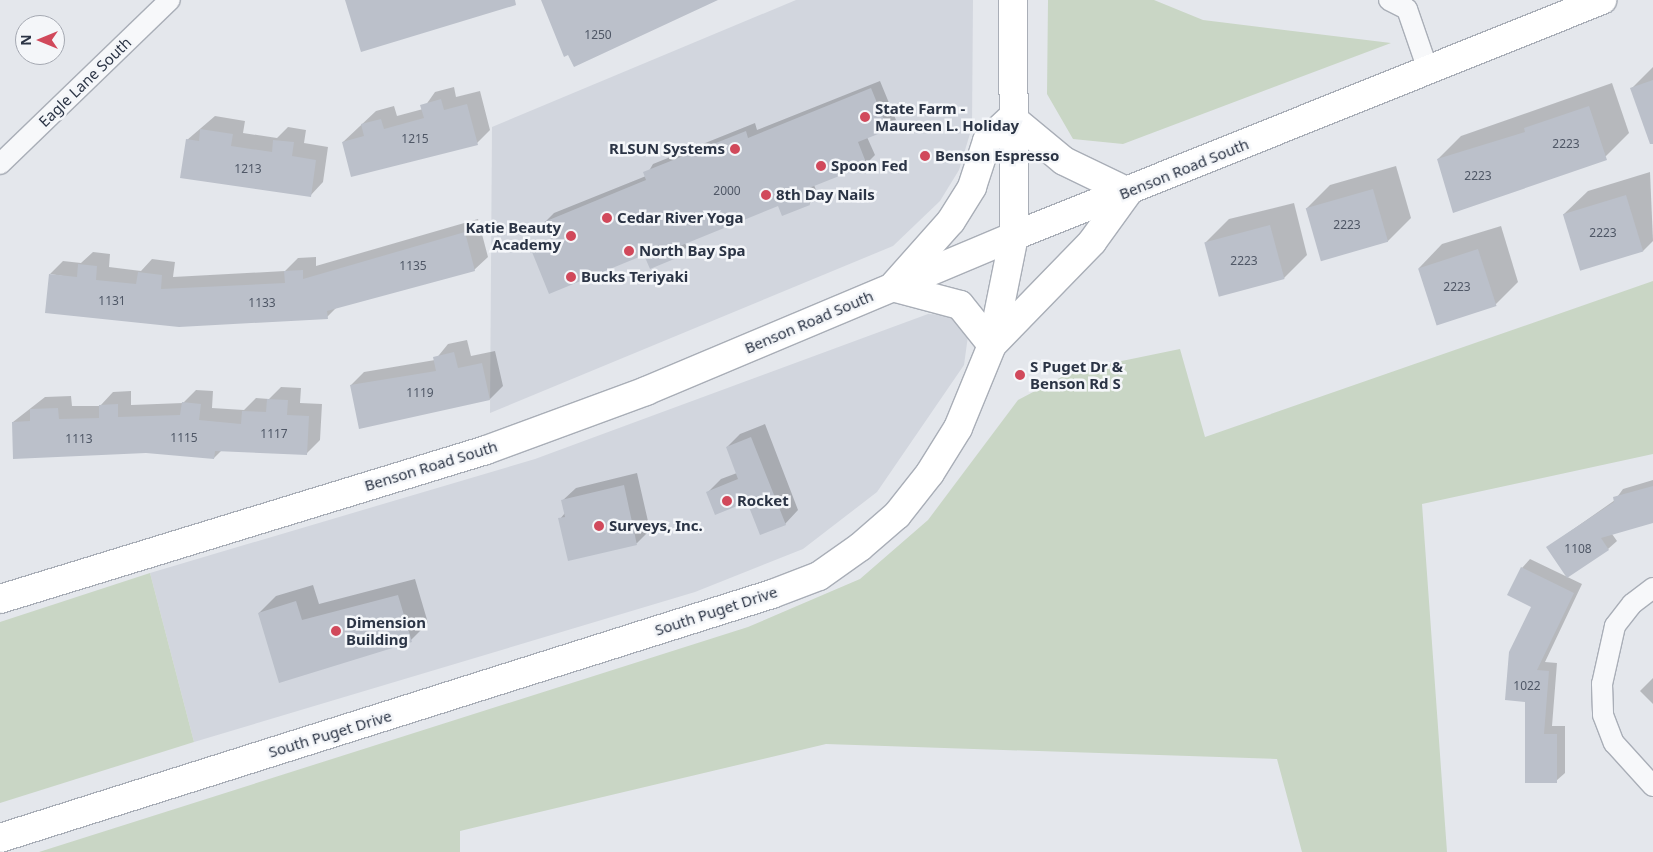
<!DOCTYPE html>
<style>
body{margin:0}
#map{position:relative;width:1653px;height:852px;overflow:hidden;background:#e4e7ec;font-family:"Noto Sans",sans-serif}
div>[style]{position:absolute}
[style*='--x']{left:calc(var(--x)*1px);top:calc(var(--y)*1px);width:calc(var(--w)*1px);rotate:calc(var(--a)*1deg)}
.built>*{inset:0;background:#d2d6de}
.green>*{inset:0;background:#c9d6c5}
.shadow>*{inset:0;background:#0003}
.building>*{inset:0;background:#bbc0ca;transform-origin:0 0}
.roads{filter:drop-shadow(1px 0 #a9aeb7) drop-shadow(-1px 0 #a9aeb7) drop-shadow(0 1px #a9aeb7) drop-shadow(0 -1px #a9aeb7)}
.street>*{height:20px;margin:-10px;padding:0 10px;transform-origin:10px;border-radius:10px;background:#f7f8fa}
.secondary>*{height:28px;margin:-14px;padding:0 14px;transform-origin:14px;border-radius:14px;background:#fff}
.dots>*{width:14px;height:14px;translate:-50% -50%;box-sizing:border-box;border:2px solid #f4f6f9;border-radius:50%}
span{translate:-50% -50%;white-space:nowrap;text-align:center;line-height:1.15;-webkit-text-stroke:5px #f4f6f9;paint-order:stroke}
.number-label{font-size:12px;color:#4f5766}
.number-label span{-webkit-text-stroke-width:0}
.street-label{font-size:15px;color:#2b3445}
.poi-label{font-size:15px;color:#2b3445;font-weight:700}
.left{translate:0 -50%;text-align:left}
.right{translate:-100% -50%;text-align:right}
.north{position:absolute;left:15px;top:15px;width:50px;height:50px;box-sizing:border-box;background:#f4f6f9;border:1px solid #a4a8b1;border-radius:50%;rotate:270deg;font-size:14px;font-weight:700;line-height:20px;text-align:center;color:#2b3445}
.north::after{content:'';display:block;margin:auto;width:18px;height:22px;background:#d1495b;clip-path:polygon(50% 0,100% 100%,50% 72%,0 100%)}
</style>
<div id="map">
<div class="built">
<div style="clip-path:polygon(796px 0,973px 0,972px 127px,959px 170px,940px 201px,893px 246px,490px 413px,492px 127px)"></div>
<div style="clip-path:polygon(928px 314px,948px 315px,968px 336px,964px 365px,877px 492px,803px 549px,695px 592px,194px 742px,150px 573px,535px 459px)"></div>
</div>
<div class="green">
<div style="clip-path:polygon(1048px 0,1154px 0,1203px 20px,1391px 43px,1123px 144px,1073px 139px,1047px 94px)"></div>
<div style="clip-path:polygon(1653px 281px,1653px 454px,1422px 504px,1447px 852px,1302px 852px,1277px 759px,826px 744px,460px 831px,460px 852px,39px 852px,748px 627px,860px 579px,928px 520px,1018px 400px,1073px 371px,1180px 349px,1205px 437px)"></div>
<div style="clip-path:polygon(150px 573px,194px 742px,0 803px,0 622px)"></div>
</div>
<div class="shadow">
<div style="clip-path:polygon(1653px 67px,1653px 140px,1632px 88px)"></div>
<div style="clip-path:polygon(880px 81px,896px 120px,867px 137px,875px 155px,866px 164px,814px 185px,818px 195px,809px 204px,778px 204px,684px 242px,687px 247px,678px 256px,533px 252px,552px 239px,545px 222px,554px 213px,646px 176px,653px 164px,755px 123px,757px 130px)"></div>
<div style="clip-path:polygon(1612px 83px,1629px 133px,1606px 156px,1454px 211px,1438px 159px,1461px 136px)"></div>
<div style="clip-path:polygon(454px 87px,456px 97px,480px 91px,490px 130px,477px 143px,343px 142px,376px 111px,394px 106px,397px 116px,423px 109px,435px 92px)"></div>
<div style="clip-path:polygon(215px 116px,245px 121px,243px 133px,277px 138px,288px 127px,306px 130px,304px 143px,328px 147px,323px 182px,310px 196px,187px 140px)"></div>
<div style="clip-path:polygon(1396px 166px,1411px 218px,1388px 241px,1322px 260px,1307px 208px,1330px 185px)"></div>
<div style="clip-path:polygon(1650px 172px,1653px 241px,1643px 251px,1564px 214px,1588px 191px)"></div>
<div style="clip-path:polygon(1294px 203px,1307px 255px,1284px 278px,1205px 243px,1229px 219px)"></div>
<div style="clip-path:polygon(478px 219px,488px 257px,474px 270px,337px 307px,327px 317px,50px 274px,63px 261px,81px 263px,93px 252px,110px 254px,109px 267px,141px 271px,152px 259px,175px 262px,173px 277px,285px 271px,298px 258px,316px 257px,316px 266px)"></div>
<div style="clip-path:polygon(1501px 226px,1518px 282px,1495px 305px,1419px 268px,1442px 244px)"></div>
<div style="clip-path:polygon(467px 340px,471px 356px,495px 351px,503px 386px,490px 399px,351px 385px,364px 372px,435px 360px,448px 344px)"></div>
<div style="clip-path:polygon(281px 387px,301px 388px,300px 403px,322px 404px,320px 440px,307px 453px,222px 450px,214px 458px,13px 422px,45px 397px,71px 396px,72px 406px,100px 406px,113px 392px,131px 391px,131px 405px,183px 403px,196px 390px,213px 391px,212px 408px,244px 410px,256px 398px,269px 399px)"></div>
<div style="clip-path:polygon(765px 424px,798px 510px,785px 524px,748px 501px,708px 492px,721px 479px,737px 473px,727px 447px,740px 434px)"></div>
<div style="clip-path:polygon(637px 473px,650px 530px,637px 543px,569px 560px,560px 519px,565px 513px,562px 501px,576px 488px)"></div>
<div style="clip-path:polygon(1653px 480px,1653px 522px,1612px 534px,1617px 541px,1608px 549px,1548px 547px,1615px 500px,1623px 489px)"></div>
<div style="clip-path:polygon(1530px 559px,1582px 584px,1545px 662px,1557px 663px,1552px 726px,1565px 726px,1565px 773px,1556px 781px,1527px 781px,1533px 606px,1522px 568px)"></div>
<div style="clip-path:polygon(415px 579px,428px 623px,411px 640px,259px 613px,276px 596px,313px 585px,319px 604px)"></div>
<div style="clip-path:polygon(1653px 678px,1653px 704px,1640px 691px)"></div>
</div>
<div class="building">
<div style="clip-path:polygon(345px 0,515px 0,516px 5px,361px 52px)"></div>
<div style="clip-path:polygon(541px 0,718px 0,574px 67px,568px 55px,564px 57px)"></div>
<div style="clip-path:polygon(1653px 80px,1653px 144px,1650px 144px,1630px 88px)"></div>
<div style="clip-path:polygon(871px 88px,888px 130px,858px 142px,867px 165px,804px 190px,810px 205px,782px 216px,778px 206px,675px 248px,679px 257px,650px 269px,644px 255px,549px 294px,532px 252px,553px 244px,544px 222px,646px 180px,643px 172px,746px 131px,748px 138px)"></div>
<div style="clip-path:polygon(441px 99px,444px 110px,467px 104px,478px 145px,351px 177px,342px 142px,364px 136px,361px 124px,381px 119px,384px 129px,424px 118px,420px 105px)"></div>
<div style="clip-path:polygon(1589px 106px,1607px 160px,1453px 213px,1437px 159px,1525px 132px,1524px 128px)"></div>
<div style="clip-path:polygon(200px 129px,233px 134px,231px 146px,272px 152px,273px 140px,294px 142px,292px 156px,316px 160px,311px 197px,180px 178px,186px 139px,199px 141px)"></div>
<div style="left:1373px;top:189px;width:55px;height:70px;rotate:74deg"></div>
<div style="left:1626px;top:195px;width:59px;height:66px;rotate:73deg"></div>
<div style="left:1270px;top:225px;width:56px;height:68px;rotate:75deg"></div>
<div style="clip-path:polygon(465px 232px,475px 271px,327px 311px,328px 319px,179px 327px,45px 313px,49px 274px,77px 277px,78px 264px,97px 266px,96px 280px,136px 284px,138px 272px,162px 275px,161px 289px,285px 283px,284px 271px,303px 270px,303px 279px)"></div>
<div style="left:1478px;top:249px;width:60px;height:63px;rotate:72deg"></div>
<div style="clip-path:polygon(454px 352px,458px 368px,482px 363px,490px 400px,359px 429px,350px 385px,436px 371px,433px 357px)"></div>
<div style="clip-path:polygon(267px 399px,288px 400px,287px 415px,309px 416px,307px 455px,215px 451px,214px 459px,146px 453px,13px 459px,12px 422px,30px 421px,30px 409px,58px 408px,59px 419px,99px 418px,99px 405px,118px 404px,118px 417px,180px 415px,182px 402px,201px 404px,199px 420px,241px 424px,242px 411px,266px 412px)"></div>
<div style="clip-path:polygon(751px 437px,786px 525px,760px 535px,747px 502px,715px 515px,706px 492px,738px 479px,726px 447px)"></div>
<div style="clip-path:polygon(624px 485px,637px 545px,568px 561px,558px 518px,565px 517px,561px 500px)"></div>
<div style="clip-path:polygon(1653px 486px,1653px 523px,1601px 538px,1609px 550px,1567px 578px,1546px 547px,1614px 502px,1613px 497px)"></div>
<div style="clip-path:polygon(1521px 567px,1574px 593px,1537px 670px,1549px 671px,1544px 734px,1557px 734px,1557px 783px,1525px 783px,1525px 702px,1505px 700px,1509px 652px,1531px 607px,1507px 595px)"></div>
<div style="clip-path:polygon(398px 595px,412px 642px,279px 683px,258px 613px,296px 601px,302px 620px)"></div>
</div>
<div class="roads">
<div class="street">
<div style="--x:1389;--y:0;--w:20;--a:27"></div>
<div style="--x:1407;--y:9;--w:65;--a:71"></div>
<div style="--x:0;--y:164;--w:236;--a:-44"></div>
<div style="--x:1653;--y:588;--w:26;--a:143"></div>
<div style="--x:1632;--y:604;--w:28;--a:128"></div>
<div style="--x:1615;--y:626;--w:59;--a:102.6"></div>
<div style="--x:1602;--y:684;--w:31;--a:88"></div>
<div style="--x:1603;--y:715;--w:30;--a:69"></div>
<div style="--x:1614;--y:743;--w:58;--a:47.8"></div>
</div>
<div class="secondary">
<div style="--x:1012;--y:118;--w:67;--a:39.6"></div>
<div style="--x:1064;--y:161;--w:71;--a:25.8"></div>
<div style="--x:895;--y:284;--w:84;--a:-48.4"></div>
<div style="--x:951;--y:221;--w:40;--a:-58"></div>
<div style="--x:972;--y:187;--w:48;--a:-71.9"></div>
<div style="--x:987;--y:141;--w:34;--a:-43"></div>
<div style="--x:892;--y:287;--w:70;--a:14.8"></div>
<div style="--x:960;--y:305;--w:51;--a:51.3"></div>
<div style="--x:992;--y:345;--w:144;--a:-45.8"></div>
<div style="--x:1092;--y:242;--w:62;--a:-54.2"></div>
<div style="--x:0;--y:599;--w:508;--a:-17.04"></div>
<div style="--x:486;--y:450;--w:171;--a:-20.2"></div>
<div style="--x:646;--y:391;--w:399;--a:-22.8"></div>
<div style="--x:1014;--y:236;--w:634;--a:-21.87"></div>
<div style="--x:0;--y:838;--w:810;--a:-17.54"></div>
<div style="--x:772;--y:594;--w:50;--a:-21"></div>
<div style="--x:819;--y:576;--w:50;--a:-35.3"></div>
<div style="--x:860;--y:547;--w:49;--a:-40.9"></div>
<div style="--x:897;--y:515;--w:53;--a:-51.8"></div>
<div style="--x:930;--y:473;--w:53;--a:-58.1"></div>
<div style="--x:958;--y:428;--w:90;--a:-67.7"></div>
<div style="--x:992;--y:345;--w:111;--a:-78.6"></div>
<div style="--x:1014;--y:236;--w:236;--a:-90.2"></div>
</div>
</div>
<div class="dots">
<div style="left:865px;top:117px;background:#d1495b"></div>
<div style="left:735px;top:149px;background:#d1495b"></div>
<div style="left:925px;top:156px;background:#d1495b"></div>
<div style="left:821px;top:166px;background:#d1495b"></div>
<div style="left:766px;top:195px;background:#d1495b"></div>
<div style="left:607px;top:218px;background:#d1495b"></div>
<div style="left:571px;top:236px;background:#d1495b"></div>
<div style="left:629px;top:251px;background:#d1495b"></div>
<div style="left:571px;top:277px;background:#d1495b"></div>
<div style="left:1020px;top:375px;background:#d1495b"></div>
<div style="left:727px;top:501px;background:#d1495b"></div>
<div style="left:599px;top:526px;background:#d1495b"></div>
<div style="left:336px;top:631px;background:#d1495b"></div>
</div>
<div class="number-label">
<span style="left:598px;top:35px">1250</span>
<span style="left:415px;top:139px">1215</span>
<span style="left:1566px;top:144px">2223</span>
<span style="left:248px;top:169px">1213</span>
<span style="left:1478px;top:176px">2223</span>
<span style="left:727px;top:191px">2000</span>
<span style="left:1347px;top:225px">2223</span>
<span style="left:1603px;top:233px">2223</span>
<span style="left:1244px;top:261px">2223</span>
<span style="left:413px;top:266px">1135</span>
<span style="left:1457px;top:287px">2223</span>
<span style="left:112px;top:301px">1131</span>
<span style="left:262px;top:303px">1133</span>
<span style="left:420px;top:393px">1119</span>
<span style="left:274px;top:434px">1117</span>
<span style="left:184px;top:438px">1115</span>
<span style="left:79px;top:439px">1113</span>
<span style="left:1578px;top:549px">1108</span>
<span style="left:1527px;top:686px">1022</span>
</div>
<div class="street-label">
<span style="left:85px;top:82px;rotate:-44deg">Eagle Lane South</span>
<span style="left:1184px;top:169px;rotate:-22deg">Benson Road South</span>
<span style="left:809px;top:322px;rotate:-23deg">Benson Road South</span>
<span style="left:431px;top:466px;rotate:-17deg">Benson Road South</span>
<span style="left:716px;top:611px;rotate:-18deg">South Puget Drive</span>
<span style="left:330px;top:734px;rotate:-17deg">South Puget Drive</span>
</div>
<div class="poi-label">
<span class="left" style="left:875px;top:117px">State Farm -<br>Maureen L. Holiday</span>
<span class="right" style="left:725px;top:149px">RLSUN Systems</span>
<span class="left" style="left:935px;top:156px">Benson Espresso</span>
<span class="left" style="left:831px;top:166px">Spoon Fed</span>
<span class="left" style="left:776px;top:195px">8th Day Nails</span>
<span class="left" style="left:617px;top:218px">Cedar River Yoga</span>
<span class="right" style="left:561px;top:236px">Katie Beauty<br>Academy</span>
<span class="left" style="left:639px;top:251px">North Bay Spa</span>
<span class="left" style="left:581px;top:277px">Bucks Teriyaki</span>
<span class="left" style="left:1030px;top:375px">S Puget Dr &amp;<br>Benson Rd S</span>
<span class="left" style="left:737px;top:501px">Rocket</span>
<span class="left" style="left:609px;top:526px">Surveys, Inc.</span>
<span class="left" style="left:346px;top:631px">Dimension<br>Building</span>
</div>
<div class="north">N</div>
</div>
